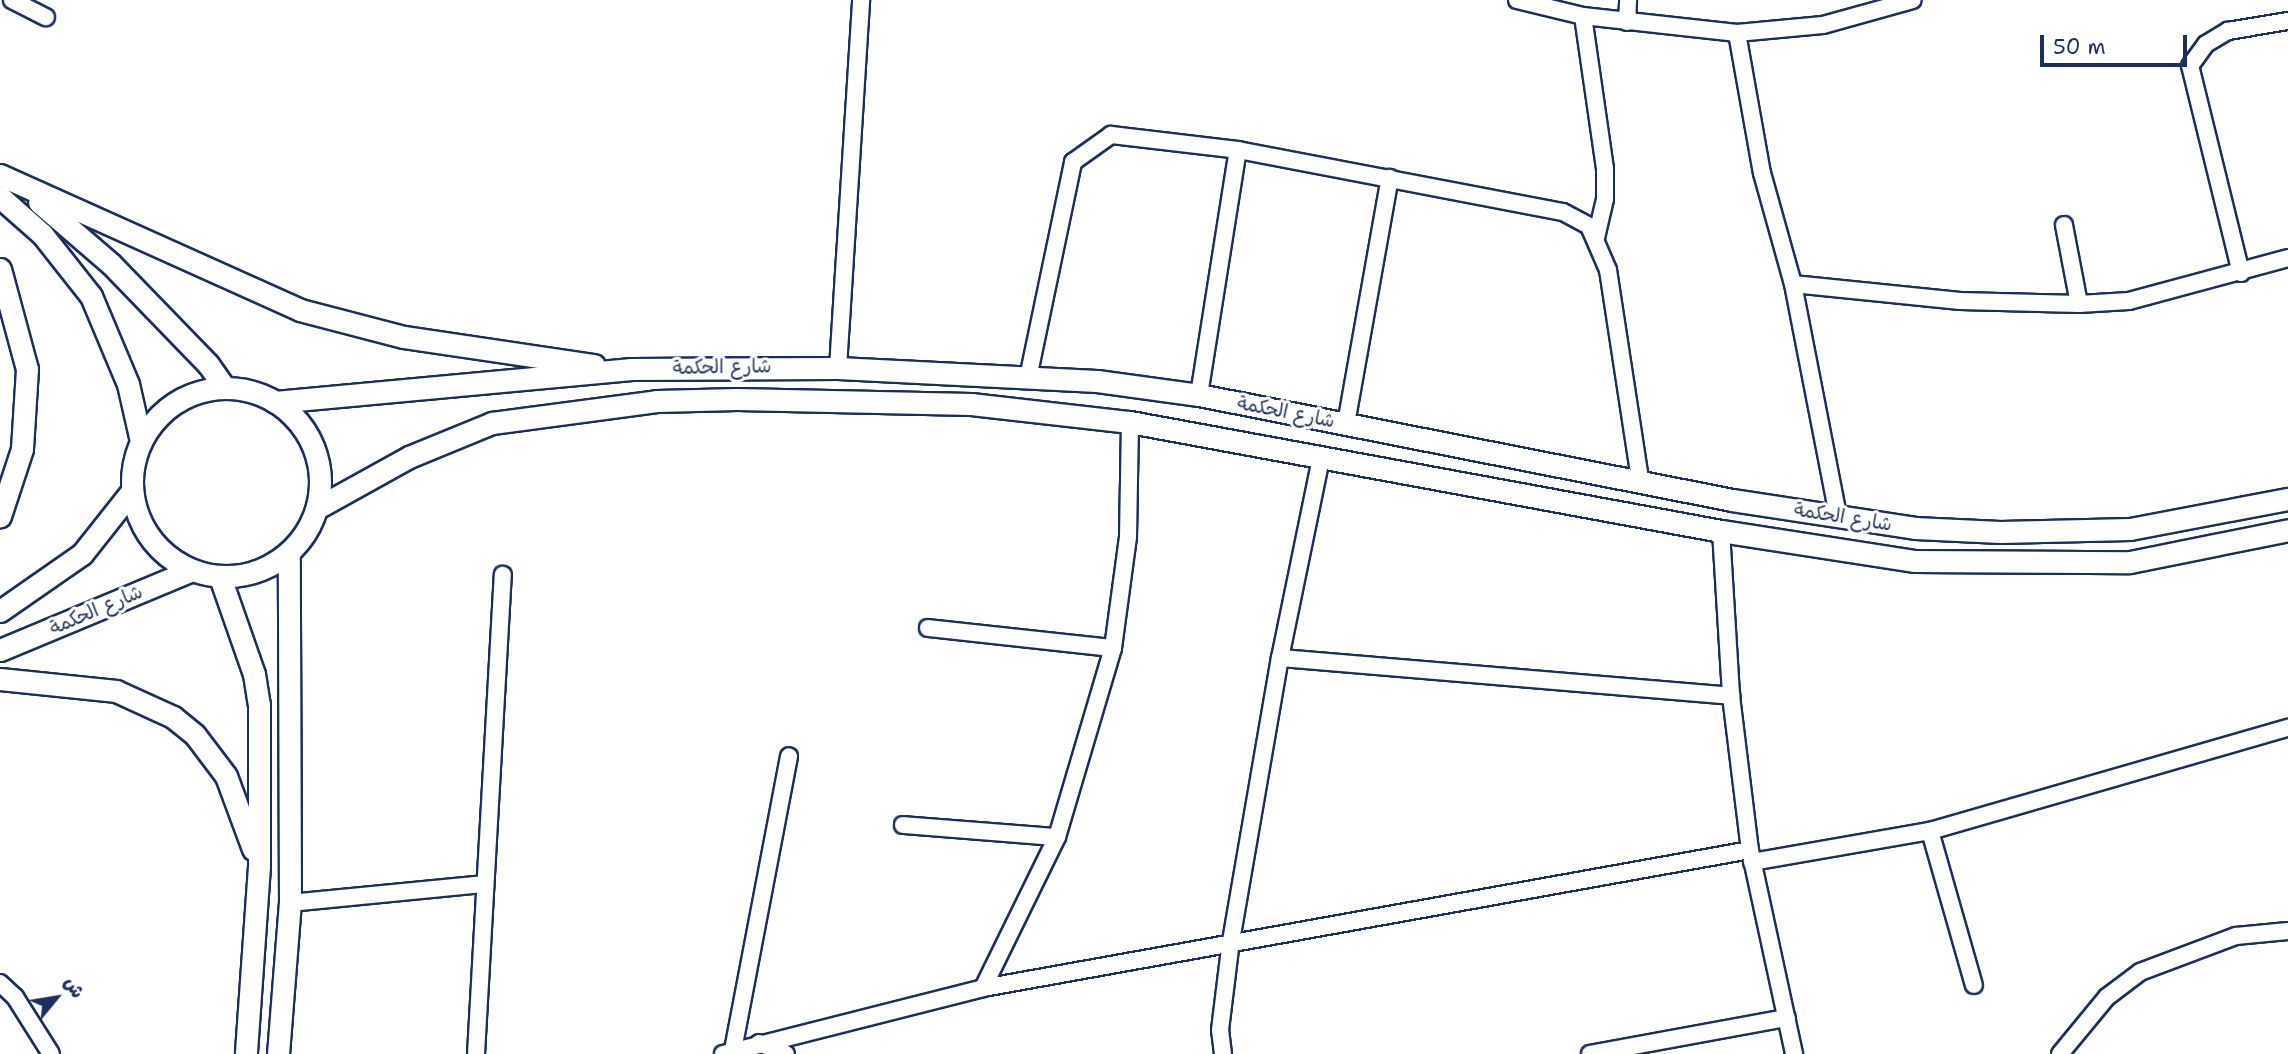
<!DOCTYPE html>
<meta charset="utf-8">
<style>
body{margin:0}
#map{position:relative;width:2288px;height:1054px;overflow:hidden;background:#fff;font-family:"Shantell Sans","Playpen Sans Arabic",sans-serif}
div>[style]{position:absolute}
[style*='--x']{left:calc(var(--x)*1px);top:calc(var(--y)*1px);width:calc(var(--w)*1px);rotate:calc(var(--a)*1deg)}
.roads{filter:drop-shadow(2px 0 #1b2f5e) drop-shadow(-2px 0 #1b2f5e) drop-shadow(0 2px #1b2f5e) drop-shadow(0 -2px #1b2f5e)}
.minor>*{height:16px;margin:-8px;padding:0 8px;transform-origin:8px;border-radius:8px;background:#fff}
.tertiary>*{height:21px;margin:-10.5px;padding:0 10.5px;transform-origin:10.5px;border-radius:10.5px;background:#fff}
.tertiary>.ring{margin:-10.5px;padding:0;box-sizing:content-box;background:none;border:21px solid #fff;border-radius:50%}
span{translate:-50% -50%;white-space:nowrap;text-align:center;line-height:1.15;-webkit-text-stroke:6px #fff;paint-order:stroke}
.street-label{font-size:19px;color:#1b2f5e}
.north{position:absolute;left:21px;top:963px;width:70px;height:70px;-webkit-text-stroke:5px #fff;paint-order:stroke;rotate:60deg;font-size:19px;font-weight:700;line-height:28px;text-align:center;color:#1b2f5e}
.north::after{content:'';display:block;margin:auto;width:24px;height:32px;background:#1b2f5e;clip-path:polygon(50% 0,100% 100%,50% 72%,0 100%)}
.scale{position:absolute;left:2040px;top:35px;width:147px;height:32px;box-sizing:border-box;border:4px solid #1b2f5e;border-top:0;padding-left:9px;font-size:21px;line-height:24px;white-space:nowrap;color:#1b2f5e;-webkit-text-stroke:5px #fff;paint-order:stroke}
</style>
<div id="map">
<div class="roads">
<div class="minor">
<div style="--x:12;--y:0;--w:38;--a:27"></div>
<div style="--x:1517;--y:0;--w:68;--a:13.6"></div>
<div style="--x:1583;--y:16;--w:155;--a:6.3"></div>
<div style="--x:1737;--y:33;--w:86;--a:-5.3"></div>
<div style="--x:1823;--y:25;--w:93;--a:-15.5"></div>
<div style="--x:1583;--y:16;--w:155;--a:81.8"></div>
<div style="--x:1605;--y:169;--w:30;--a:90"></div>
<div style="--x:1605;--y:199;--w:39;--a:103"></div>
<div style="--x:1627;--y:22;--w:22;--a:-87"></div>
<div style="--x:1737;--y:33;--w:142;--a:79.9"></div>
<div style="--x:1762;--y:173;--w:115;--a:74.4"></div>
<div style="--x:1793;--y:284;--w:235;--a:79"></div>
<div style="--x:2064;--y:225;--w:80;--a:79.2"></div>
<div style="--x:2241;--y:273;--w:213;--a:-103.8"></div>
<div style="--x:2190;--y:66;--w:27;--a:-54"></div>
<div style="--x:2206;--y:44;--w:26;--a:-31"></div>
<div style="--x:2228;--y:31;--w:61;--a:-9.5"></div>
<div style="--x:1793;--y:284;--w:168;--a:5.8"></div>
<div style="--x:1960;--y:301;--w:119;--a:1.4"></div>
<div style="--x:2079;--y:304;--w:50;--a:-3.4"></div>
<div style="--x:2129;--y:301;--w:165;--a:-15.1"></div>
<div style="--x:838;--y:368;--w:369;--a:-86.4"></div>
<div style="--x:1028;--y:378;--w:221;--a:-78.2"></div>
<div style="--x:1073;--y:162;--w:47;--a:-35.4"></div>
<div style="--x:1111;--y:135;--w:128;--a:6.7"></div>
<div style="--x:1238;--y:150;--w:331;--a:10.8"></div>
<div style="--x:1563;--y:212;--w:30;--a:28"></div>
<div style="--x:1589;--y:226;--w:48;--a:66.6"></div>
<div style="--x:1608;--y:270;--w:212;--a:81.3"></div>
<div style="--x:1199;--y:395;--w:248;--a:-81"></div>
<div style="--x:1346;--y:424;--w:250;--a:-79.9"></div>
<div style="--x:1721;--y:531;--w:165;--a:86.5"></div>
<div style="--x:1731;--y:696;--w:155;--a:83"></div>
<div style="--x:1750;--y:850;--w:209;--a:77.8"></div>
<div style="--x:928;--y:628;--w:186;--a:6.2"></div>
<div style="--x:1280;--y:658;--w:453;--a:4.8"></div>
<div style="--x:903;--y:825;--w:154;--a:4.5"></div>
<div style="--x:1930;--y:831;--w:160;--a:74.1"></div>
<div style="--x:1752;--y:862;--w:181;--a:-9.9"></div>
<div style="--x:1930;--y:831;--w:373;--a:-16.1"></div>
<div style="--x:290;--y:903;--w:196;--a:-5.6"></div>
<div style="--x:0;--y:983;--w:21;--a:43"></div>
<div style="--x:15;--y:997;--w:67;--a:57.7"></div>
<div style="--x:983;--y:988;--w:168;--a:-63.9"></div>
<div style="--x:1057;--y:837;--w:197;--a:-73.5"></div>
<div style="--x:1113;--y:648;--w:112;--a:-82.3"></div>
<div style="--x:1128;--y:537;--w:115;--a:-89"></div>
<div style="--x:759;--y:1043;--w:29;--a:22"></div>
<div style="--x:733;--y:1050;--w:299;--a:-79.2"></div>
<div style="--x:476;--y:1054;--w:480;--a:-86.8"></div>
<div style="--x:723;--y:1054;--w:268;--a:-14.2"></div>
<div style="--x:983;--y:988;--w:779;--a:-10.2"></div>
<div style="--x:1223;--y:1054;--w:24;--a:-97"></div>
<div style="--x:1220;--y:1030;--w:90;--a:-83"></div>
<div style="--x:1231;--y:941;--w:287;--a:-80.2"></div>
<div style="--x:1280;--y:658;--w:203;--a:-78.4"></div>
<div style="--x:1590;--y:1054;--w:200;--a:-10.4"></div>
<div style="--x:2060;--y:1054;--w:74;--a:-50.5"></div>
<div style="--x:2107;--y:997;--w:41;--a:-37.1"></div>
<div style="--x:2140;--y:972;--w:103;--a:-20.6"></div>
<div style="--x:2236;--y:936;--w:52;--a:-5.5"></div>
</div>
<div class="tertiary">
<div style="--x:0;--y:175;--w:329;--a:24.2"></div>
<div style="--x:300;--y:310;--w:107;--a:14.6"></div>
<div style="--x:404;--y:337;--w:192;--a:8.4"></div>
<div style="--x:0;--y:197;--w:56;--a:41.4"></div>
<div style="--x:42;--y:234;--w:79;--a:51.7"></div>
<div style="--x:91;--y:296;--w:95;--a:67.2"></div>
<div style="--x:128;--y:384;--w:58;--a:77.2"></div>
<div style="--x:39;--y:202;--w:95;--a:40.7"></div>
<div style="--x:111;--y:264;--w:139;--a:45.9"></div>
<div style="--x:208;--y:364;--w:29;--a:55"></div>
<div style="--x:0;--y:269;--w:104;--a:74.9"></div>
<div style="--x:27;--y:369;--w:80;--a:93.6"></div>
<div style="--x:22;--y:449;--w:71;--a:108.2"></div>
<div class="ring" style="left:132px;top:388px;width:167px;height:167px"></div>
<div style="--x:275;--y:402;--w:358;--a:-5.3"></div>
<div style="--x:631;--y:369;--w:207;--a:-0.3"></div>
<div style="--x:838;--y:368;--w:259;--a:2.9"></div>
<div style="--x:1097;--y:381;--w:103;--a:7.8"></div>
<div style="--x:1199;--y:395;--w:543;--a:11.14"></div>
<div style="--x:1732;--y:500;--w:185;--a:8.7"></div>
<div style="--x:1915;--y:528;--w:85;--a:2.7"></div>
<div style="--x:2000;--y:532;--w:130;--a:-1.3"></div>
<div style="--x:2130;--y:529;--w:161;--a:-10.8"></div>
<div style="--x:317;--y:508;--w:105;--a:-29"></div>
<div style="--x:409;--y:457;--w:90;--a:-22.3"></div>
<div style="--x:492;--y:423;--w:166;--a:-7.6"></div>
<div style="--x:657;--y:401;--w:80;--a:-1.4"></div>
<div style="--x:737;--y:399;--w:234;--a:1.2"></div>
<div style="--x:971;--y:404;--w:160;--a:6.5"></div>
<div style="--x:1130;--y:422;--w:601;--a:10.45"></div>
<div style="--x:1721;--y:531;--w:195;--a:8.8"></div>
<div style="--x:1914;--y:561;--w:216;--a:0.3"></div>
<div style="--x:2130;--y:562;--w:161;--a:-11.4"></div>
<div style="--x:220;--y:577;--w:103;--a:70.7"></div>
<div style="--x:254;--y:674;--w:30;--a:81"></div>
<div style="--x:259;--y:704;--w:162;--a:90"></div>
<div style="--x:259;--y:866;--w:188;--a:94"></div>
<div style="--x:0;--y:611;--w:100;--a:-34.8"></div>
<div style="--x:82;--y:554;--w:80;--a:-51.6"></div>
<div style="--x:0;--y:650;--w:208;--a:-22.6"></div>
<div style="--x:0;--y:679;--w:117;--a:5.9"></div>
<div style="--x:116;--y:691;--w:63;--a:24.5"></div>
<div style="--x:173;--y:717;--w:28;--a:39"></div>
<div style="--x:195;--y:735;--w:51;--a:52.9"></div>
<div style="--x:226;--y:776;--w:78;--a:69.7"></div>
<div style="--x:278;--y:1054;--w:151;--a:-85.5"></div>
<div style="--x:290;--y:903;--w:350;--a:-90.2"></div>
</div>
</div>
<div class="street-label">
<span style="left:722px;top:367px;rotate:-1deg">شارع الحكمة</span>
<span style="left:1286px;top:412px;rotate:11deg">شارع الحكمة</span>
<span style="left:1843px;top:517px;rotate:9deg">شارع الحكمة</span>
<span style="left:96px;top:610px;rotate:-23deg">شارع الحكمة</span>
</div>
<div class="north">ش</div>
<div class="scale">50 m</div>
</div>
